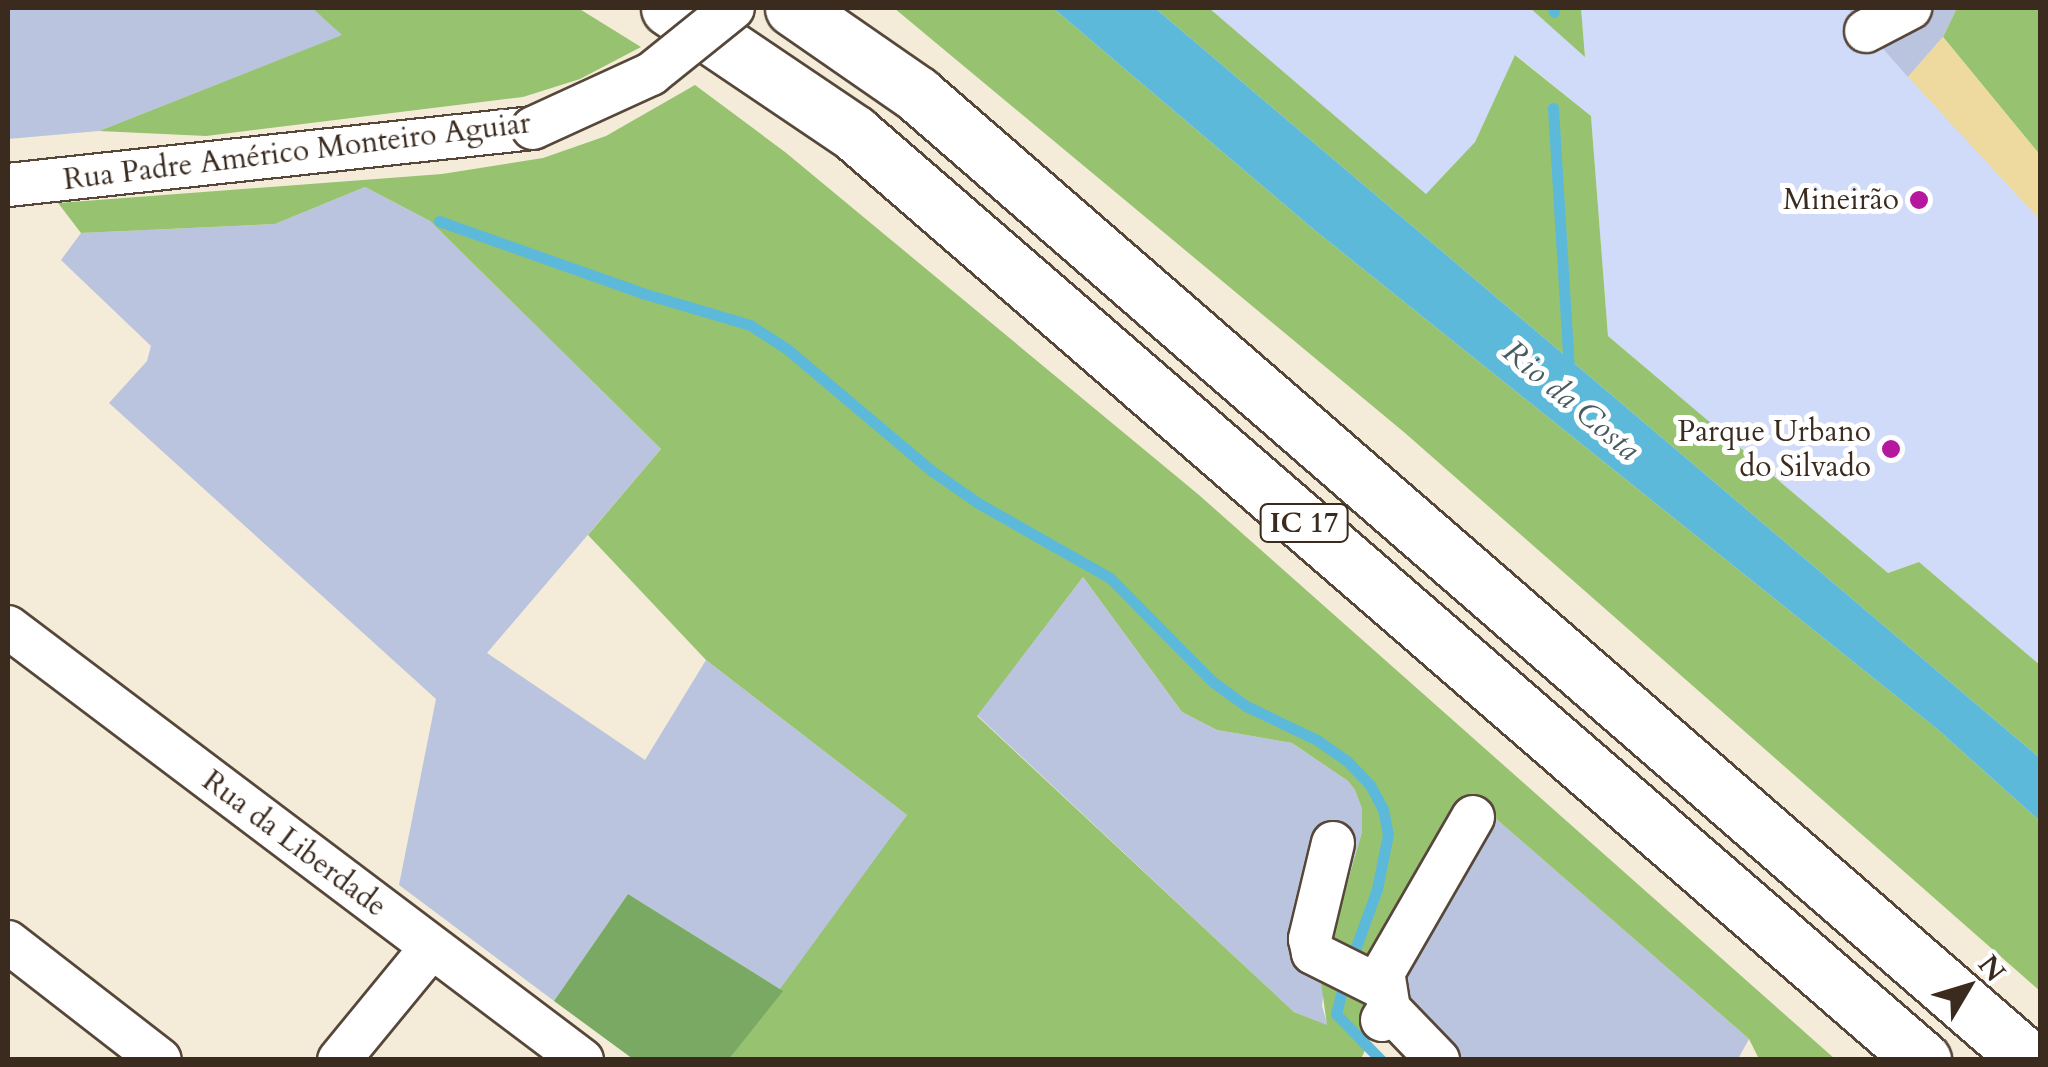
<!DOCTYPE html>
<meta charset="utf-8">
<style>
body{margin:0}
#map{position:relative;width:2048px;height:1067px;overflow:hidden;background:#f4ecd8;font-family:Cardo,serif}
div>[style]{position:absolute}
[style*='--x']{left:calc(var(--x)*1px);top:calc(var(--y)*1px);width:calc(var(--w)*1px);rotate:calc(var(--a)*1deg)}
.built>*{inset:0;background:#d0daf9}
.industrial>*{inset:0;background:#bac4de}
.green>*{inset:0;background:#97c371}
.forest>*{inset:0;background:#79a963}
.sand>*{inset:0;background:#eeda9e}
.water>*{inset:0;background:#5cb9da}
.stream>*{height:11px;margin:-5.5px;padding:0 5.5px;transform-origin:5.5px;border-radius:5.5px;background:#5cb9da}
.roads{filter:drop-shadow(2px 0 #57473a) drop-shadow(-2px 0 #57473a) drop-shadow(0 2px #57473a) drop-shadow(0 -2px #57473a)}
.minor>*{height:42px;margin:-21px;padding:0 21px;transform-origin:21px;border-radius:21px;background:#fff}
.highway>*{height:55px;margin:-27.5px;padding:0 27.5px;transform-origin:27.5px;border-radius:27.5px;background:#fff}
.bridges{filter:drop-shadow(2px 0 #57473a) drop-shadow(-2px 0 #57473a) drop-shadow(0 2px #57473a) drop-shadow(0 -2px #57473a)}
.minor-bridge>*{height:42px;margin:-21px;padding:0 21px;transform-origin:21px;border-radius:21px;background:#fff}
.dots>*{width:28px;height:28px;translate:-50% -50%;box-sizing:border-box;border:5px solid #fff;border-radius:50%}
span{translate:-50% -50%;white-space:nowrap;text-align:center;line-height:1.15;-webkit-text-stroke:10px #fff;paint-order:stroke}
.shield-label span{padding:2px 8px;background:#fff;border:2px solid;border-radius:8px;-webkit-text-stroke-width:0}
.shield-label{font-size:28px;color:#3b2a1e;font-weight:700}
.street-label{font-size:30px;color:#3b2a1e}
.poi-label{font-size:30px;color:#3b2a1e}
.right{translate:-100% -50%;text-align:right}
.water-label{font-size:32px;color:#475c60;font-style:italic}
.frame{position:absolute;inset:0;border:10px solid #3b2a1e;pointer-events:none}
.north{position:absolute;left:1918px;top:937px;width:100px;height:100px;-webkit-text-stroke:8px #fff;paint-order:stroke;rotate:52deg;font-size:28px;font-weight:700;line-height:40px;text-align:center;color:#3b2a1e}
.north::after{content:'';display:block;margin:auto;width:35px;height:45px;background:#3b2a1e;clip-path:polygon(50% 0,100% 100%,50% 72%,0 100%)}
</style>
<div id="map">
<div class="built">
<div style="clip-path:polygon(1209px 8px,1530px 8px,1585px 56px,1581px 8px,1847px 8px,2040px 220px,2040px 665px,1919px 562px,1888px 573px,1608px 336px,1591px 116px,1516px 55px,1475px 142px,1426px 194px)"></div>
</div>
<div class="industrial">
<div style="clip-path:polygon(8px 8px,312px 8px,343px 35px,99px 131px,8px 139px)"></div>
<div style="clip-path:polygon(1847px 8px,1957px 8px,1943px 37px,1908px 77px)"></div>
<div style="clip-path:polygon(365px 187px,430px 221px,661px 449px,487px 653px,645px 760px,706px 660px,907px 815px,783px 991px,628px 894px,554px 1001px,399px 885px,436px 699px,109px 403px,147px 361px,151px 346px,61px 260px,81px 233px,275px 224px)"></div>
<div style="clip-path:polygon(1083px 577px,1182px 712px,1217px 730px,1292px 743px,1348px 781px,1355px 790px,1362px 809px,1362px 832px,1328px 950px,1322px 1006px,1328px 1026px,1294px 1012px,977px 715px)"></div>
<div style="clip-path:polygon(1485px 809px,1749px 1039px,1738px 1059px,1422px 1059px,1369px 970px)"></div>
</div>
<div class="green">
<div style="clip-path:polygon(312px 8px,578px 8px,641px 47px,580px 79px,523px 97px,206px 136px,99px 131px,342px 35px)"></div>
<div style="clip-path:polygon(894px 8px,1053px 8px,1312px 228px,1936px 728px,2040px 821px,2040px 991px,1405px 433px)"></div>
<div style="clip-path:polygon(1155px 8px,1209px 8px,1426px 194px,1475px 142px,1515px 55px,1591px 116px,1608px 336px,1888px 573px,1919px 562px,2040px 665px,2040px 758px)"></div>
<div style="clip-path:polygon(1530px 8px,1581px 8px,1585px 57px)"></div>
<div style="clip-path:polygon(1957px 8px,2040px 8px,2040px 155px,1943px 37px)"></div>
<div style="clip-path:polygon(695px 85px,785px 152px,1199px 495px,1835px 1059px,1759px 1059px,1749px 1039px,1486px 810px,1369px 970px,1328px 950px,1362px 832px,1362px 809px,1355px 790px,1348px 781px,1292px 743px,1217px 730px,1182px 712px,1083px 577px,977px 716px,1294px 1012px,1327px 1025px,1319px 968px,1360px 989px,1379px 1019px,1361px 1059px,729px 1059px,907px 815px,706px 660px,588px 535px,661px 449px,430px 221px,365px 187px,275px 224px,81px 233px,58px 203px,442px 174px,543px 158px,606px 136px)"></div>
</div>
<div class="forest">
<div style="clip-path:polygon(628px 894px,783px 991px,729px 1059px,633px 1059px,554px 1001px)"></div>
</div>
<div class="sand">
<div style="clip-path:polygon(1943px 37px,2040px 155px,2040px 220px,1908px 77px)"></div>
</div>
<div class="water">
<div style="clip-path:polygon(1053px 8px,1155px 8px,2040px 758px,2040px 821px,1936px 728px,1312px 228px)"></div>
</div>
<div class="stream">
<div style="--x:1553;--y:8;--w:4;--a:76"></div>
<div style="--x:1553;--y:108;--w:260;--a:86.5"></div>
<div style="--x:439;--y:221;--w:215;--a:19.5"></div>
<div style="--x:642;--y:293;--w:113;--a:16.5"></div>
<div style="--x:750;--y:325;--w:44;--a:33"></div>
<div style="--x:787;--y:349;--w:189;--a:40.1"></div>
<div style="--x:932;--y:471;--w:56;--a:34.8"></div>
<div style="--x:978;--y:503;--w:152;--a:29.6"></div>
<div style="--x:1110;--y:578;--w:146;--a:45.3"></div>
<div style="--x:1213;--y:682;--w:41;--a:36"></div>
<div style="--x:1246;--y:706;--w:79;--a:25.6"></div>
<div style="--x:1317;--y:740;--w:37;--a:35"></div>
<div style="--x:1347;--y:761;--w:33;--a:46"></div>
<div style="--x:1370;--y:785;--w:27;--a:62"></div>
<div style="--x:1383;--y:809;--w:25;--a:79"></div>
<div style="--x:1388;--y:834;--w:56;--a:101.3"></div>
<div style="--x:1377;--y:889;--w:77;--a:109.9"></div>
<div style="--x:1345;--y:978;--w:37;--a:104"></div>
<div style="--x:1336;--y:1014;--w:64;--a:45.6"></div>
</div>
<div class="roads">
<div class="minor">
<div style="--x:1866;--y:31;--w:50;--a:-27.6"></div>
<div style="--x:8;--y:185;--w:528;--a:-6.2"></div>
<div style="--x:8;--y:627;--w:719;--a:37.03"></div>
<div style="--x:1333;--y:843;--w:99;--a:103.5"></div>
<div style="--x:1310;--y:939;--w:14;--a:78"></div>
<div style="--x:1313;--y:953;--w:80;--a:26.6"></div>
<div style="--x:8;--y:942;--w:192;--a:37.8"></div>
<div style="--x:1389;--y:1009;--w:36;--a:-99"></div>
<div style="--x:1383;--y:973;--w:180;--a:-60"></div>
<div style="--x:1382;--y:1020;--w:13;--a:-58"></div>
<div style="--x:1389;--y:1009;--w:71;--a:46.1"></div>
<div style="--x:339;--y:1060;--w:145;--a:-50.6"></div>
</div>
<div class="highway">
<div style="--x:669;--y:8;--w:223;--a:34"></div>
<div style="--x:854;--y:133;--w:1415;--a:40.93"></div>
<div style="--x:793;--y:8;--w:151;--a:34.7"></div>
<div style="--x:917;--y:94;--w:1473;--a:40.98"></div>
</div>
</div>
<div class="bridges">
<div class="minor-bridge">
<div style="--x:533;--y:128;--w:130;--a:-24.6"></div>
<div style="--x:651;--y:74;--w:105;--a:-38.8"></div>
</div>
</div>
<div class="dots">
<div style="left:1919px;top:200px;background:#b5179e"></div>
<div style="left:1891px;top:449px;background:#b5179e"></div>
</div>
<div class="shield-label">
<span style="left:1304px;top:523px">IC 17</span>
</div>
<div class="street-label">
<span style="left:297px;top:152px;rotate:-7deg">Rua Padre Américo Monteiro Aguiar</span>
<span style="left:294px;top:844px;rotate:37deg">Rua da Liberdade</span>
</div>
<div class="poi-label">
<span class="right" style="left:1899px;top:200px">Mineirão</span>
<span class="right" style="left:1871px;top:449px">Parque Urbano<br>do Silvado</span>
</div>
<div class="water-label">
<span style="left:1571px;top:401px;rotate:40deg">Rio da Costa</span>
</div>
<div class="frame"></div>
<div class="north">N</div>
</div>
